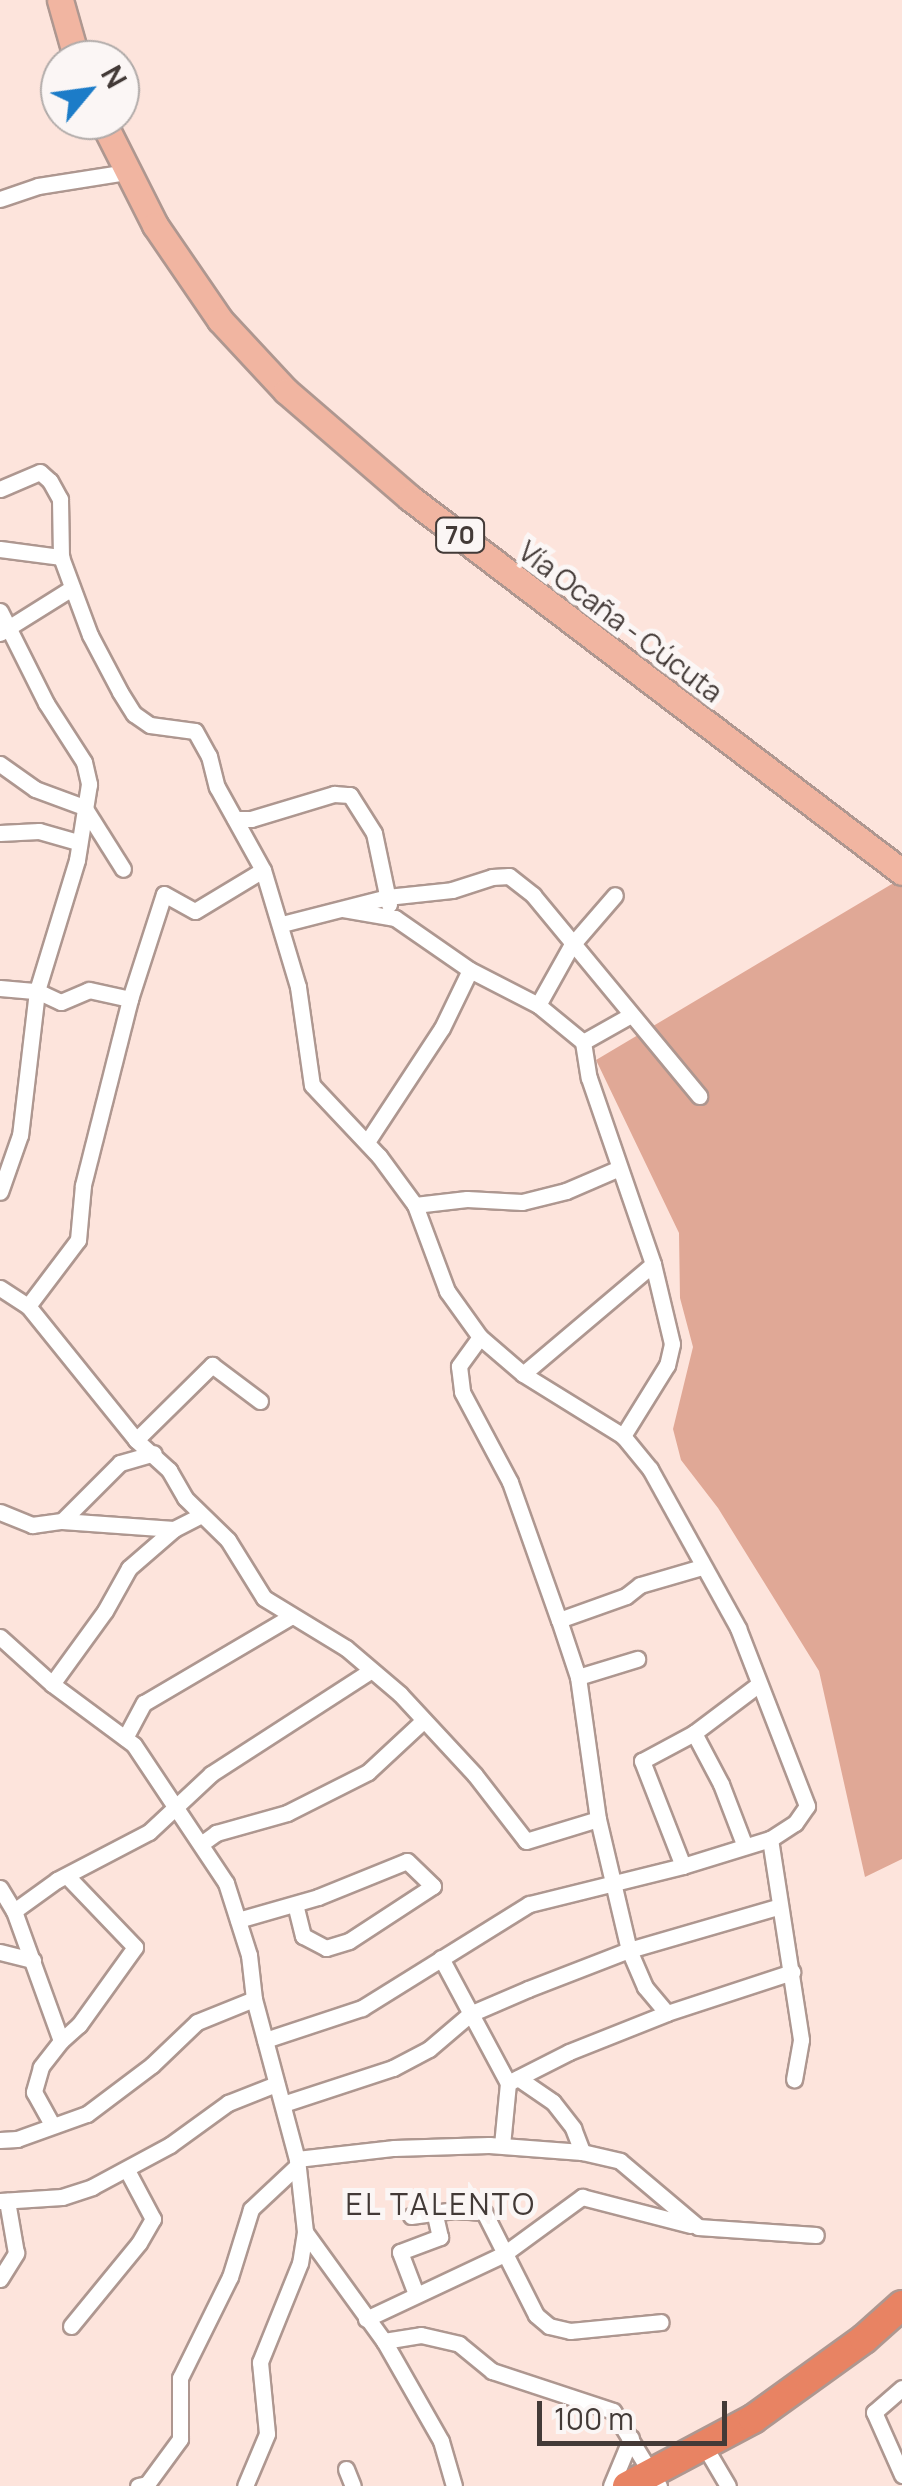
<!DOCTYPE html>
<meta charset="utf-8">
<style>
body{margin:0}
#map{position:relative;width:902px;height:2486px;overflow:hidden;background:#fde4dc;font-family:Manrope,sans-serif}
div>[style]{position:absolute}
[style*='--x']{left:calc(var(--x)*1px);top:calc(var(--y)*1px);width:calc(var(--w)*1px);rotate:calc(var(--a)*1deg)}
.green>*{inset:0;background:#e0a896}
.roads{filter:drop-shadow(2px 0 #ae9790) drop-shadow(-2px 0 #ae9790) drop-shadow(0 2px #ae9790) drop-shadow(0 -2px #ae9790)}
.street>*{height:15px;margin:-7.5px;padding:0 7.5px;transform-origin:7.5px;border-radius:7.5px;background:#fff}
.primary>*{height:25px;margin:-12.5px;padding:0 12.5px;transform-origin:12.5px;border-radius:12.5px;background:#f1b5a1}
.highway>*{height:28px;margin:-14px;padding:0 14px;transform-origin:14px;border-radius:14px;background:#e88363}
span{translate:-50% -50%;white-space:nowrap;text-align:center;line-height:1.15;-webkit-text-stroke:10px #fbf6f5;paint-order:stroke}
.shield-label span{padding:2px 8px;background:#fbf6f5;border:2px solid;border-radius:8px;-webkit-text-stroke-width:0}
.shield-label{font-size:25px;color:#433a37;font-weight:700}
.street-label{font-size:28px;color:#433a37}
.neighbourhood-label{font-size:30px;color:#433a37;letter-spacing:2.5px}
.north{position:absolute;left:40px;top:40px;width:100px;height:100px;box-sizing:border-box;background:#fbf6f5;border:2px solid #b1aba9;border-radius:50%;rotate:61deg;font-size:28px;font-weight:700;line-height:40px;text-align:center;color:#433a37}
.north::after{content:'';display:block;margin:auto;width:35px;height:45px;background:#1c7cc8;clip-path:polygon(50% 0,100% 100%,50% 72%,0 100%)}
.scale{position:absolute;left:537px;top:2401px;width:190px;height:45px;box-sizing:border-box;border:5px solid #433a37;border-top:0;padding-left:12px;font-size:30px;line-height:35px;white-space:nowrap;color:#433a37;-webkit-text-stroke:8px #fbf6f5;paint-order:stroke}
</style>
<div id="map">
<div class="green">
<div style="clip-path:polygon(902px 878px,902px 1859px,865px 1877px,819px 1671px,718px 1508px,681px 1460px,673px 1429px,693px 1347px,680px 1298px,679px 1233px,596px 1060px)"></div>
</div>
<div class="roads">
<div class="street">
<div style="--x:0;--y:199;--w:40;--a:-18.9"></div>
<div style="--x:38;--y:186;--w:89;--a:-9"></div>
<div style="--x:0;--y:489;--w:43;--a:-23"></div>
<div style="--x:40;--y:472;--w:13;--a:42"></div>
<div style="--x:50;--y:481;--w:21;--a:61"></div>
<div style="--x:60;--y:499;--w:58;--a:89"></div>
<div style="--x:61;--y:557;--w:83;--a:69.6"></div>
<div style="--x:90;--y:635;--w:64;--a:62.2"></div>
<div style="--x:120;--y:692;--w:26;--a:58"></div>
<div style="--x:134;--y:714;--w:19;--a:35"></div>
<div style="--x:150;--y:725;--w:45;--a:7.6"></div>
<div style="--x:195;--y:731;--w:29;--a:61"></div>
<div style="--x:209;--y:756;--w:32;--a:76"></div>
<div style="--x:217;--y:787;--w:95;--a:61"></div>
<div style="--x:263;--y:870;--w:122;--a:73.3"></div>
<div style="--x:298;--y:987;--w:99;--a:81.9"></div>
<div style="--x:312;--y:1085;--w:98;--a:46.7"></div>
<div style="--x:379;--y:1156;--w:61;--a:53.7"></div>
<div style="--x:415;--y:1205;--w:92;--a:69.6"></div>
<div style="--x:447;--y:1291;--w:57;--a:54.3"></div>
<div style="--x:480;--y:1337;--w:57;--a:40.7"></div>
<div style="--x:523;--y:1374;--w:118;--a:31.8"></div>
<div style="--x:623;--y:1436;--w:43;--a:50.7"></div>
<div style="--x:650;--y:1469;--w:182;--a:61"></div>
<div style="--x:738;--y:1628;--w:191;--a:68.8"></div>
<div style="--x:807;--y:1806;--w:21;--a:125"></div>
<div style="--x:795;--y:1823;--w:30;--a:147"></div>
<div style="--x:770;--y:1839;--w:91;--a:162.8"></div>
<div style="--x:683;--y:1866;--w:159;--a:166.1"></div>
<div style="--x:529;--y:1904;--w:197;--a:148.1"></div>
<div style="--x:362;--y:2008;--w:102;--a:161.7"></div>
<div style="--x:0;--y:549;--w:62;--a:7.5"></div>
<div style="--x:0;--y:611;--w:103;--a:63.4"></div>
<div style="--x:46;--y:703;--w:70;--a:57.2"></div>
<div style="--x:84;--y:762;--w:23;--a:77"></div>
<div style="--x:89;--y:784;--w:77;--a:99"></div>
<div style="--x:77;--y:860;--w:137;--a:107"></div>
<div style="--x:37;--y:991;--w:145;--a:96.7"></div>
<div style="--x:20;--y:1135;--w:60;--a:109.3"></div>
<div style="--x:0;--y:633;--w:85;--a:-32"></div>
<div style="--x:0;--y:764;--w:43;--a:35.5"></div>
<div style="--x:35;--y:789;--w:52;--a:20.2"></div>
<div style="--x:84;--y:807;--w:73;--a:57.8"></div>
<div style="--x:235;--y:819;--w:16;--a:0"></div>
<div style="--x:251;--y:819;--w:87;--a:-16.8"></div>
<div style="--x:334;--y:794;--w:16;--a:4"></div>
<div style="--x:350;--y:795;--w:45;--a:57.7"></div>
<div style="--x:374;--y:833;--w:73;--a:78.1"></div>
<div style="--x:0;--y:833;--w:39;--a:-3"></div>
<div style="--x:39;--y:831;--w:41;--a:15.8"></div>
<div style="--x:343;--y:909;--w:53;--a:9.8"></div>
<div style="--x:395;--y:918;--w:91;--a:34.7"></div>
<div style="--x:470;--y:970;--w:76;--a:27.2"></div>
<div style="--x:538;--y:1005;--w:58;--a:39.4"></div>
<div style="--x:583;--y:1042;--w:36;--a:81"></div>
<div style="--x:589;--y:1078;--w:197;--a:71"></div>
<div style="--x:653;--y:1264;--w:82;--a:76.6"></div>
<div style="--x:672;--y:1344;--w:22;--a:103"></div>
<div style="--x:667;--y:1365;--w:84;--a:121.8"></div>
<div style="--x:282;--y:924;--w:108;--a:-14.4"></div>
<div style="--x:387;--y:897;--w:65;--a:-6.1"></div>
<div style="--x:452;--y:890;--w:42;--a:-18"></div>
<div style="--x:492;--y:877;--w:17;--a:-3"></div>
<div style="--x:509;--y:876;--w:31;--a:38"></div>
<div style="--x:533;--y:895;--w:261;--a:50.4"></div>
<div style="--x:0;--y:988;--w:37;--a:5"></div>
<div style="--x:37;--y:991;--w:26;--a:25"></div>
<div style="--x:61;--y:1002;--w:30;--a:-23"></div>
<div style="--x:89;--y:990;--w:42;--a:12.4"></div>
<div style="--x:538;--y:1005;--w:68;--a:-60.8"></div>
<div style="--x:571;--y:946;--w:67;--a:-49.2"></div>
<div style="--x:583;--y:1042;--w:55;--a:-29.4"></div>
<div style="--x:367;--y:1142;--w:136;--a:-56.7"></div>
<div style="--x:442;--y:1028;--w:64;--a:-64.2"></div>
<div style="--x:415;--y:1205;--w:52;--a:-6.6"></div>
<div style="--x:467;--y:1199;--w:55;--a:3.1"></div>
<div style="--x:522;--y:1202;--w:45;--a:-14"></div>
<div style="--x:566;--y:1191;--w:56;--a:-23.3"></div>
<div style="--x:0;--y:1288;--w:33;--a:33"></div>
<div style="--x:28;--y:1306;--w:172;--a:51.1"></div>
<div style="--x:136;--y:1440;--w:45;--a:42.3"></div>
<div style="--x:169;--y:1470;--w:32;--a:60"></div>
<div style="--x:185;--y:1498;--w:60;--a:44.3"></div>
<div style="--x:228;--y:1540;--w:68;--a:58.2"></div>
<div style="--x:264;--y:1598;--w:96;--a:31.4"></div>
<div style="--x:346;--y:1648;--w:71;--a:40.4"></div>
<div style="--x:400;--y:1694;--w:110;--a:47.2"></div>
<div style="--x:475;--y:1775;--w:83;--a:52.3"></div>
<div style="--x:526;--y:1841;--w:75;--a:-17"></div>
<div style="--x:28;--y:1306;--w:83;--a:-52.9"></div>
<div style="--x:78;--y:1240;--w:55;--a:-84.8"></div>
<div style="--x:83;--y:1185;--w:192;--a:-75.8"></div>
<div style="--x:130;--y:999;--w:110;--a:-72.1"></div>
<div style="--x:164;--y:894;--w:35;--a:29"></div>
<div style="--x:195;--y:911;--w:79;--a:-31.1"></div>
<div style="--x:480;--y:1337;--w:36;--a:126"></div>
<div style="--x:459;--y:1366;--w:26;--a:83"></div>
<div style="--x:462;--y:1392;--w:102;--a:61.9"></div>
<div style="--x:510;--y:1482;--w:146;--a:70.5"></div>
<div style="--x:559;--y:1620;--w:60;--a:71.6"></div>
<div style="--x:578;--y:1677;--w:143;--a:82"></div>
<div style="--x:598;--y:1819;--w:135;--a:76.7"></div>
<div style="--x:629;--y:1950;--w:40;--a:66.6"></div>
<div style="--x:645;--y:1987;--w:34;--a:50"></div>
<div style="--x:523;--y:1374;--w:170;--a:-40.2"></div>
<div style="--x:136;--y:1440;--w:107;--a:-44.6"></div>
<div style="--x:212;--y:1365;--w:60;--a:36.9"></div>
<div style="--x:0;--y:1512;--w:35;--a:22"></div>
<div style="--x:32;--y:1525;--w:30;--a:-8"></div>
<div style="--x:62;--y:1521;--w:82;--a:-45"></div>
<div style="--x:120;--y:1463;--w:35;--a:-16"></div>
<div style="--x:62;--y:1521;--w:112;--a:4.1"></div>
<div style="--x:174;--y:1529;--w:30;--a:-27"></div>
<div style="--x:559;--y:1620;--w:71;--a:-19.7"></div>
<div style="--x:626;--y:1596;--w:18;--a:-38"></div>
<div style="--x:640;--y:1585;--w:65;--a:-16.2"></div>
<div style="--x:0;--y:1637;--w:70;--a:42.1"></div>
<div style="--x:52;--y:1684;--w:102;--a:36.6"></div>
<div style="--x:134;--y:1745;--w:166;--a:56.3"></div>
<div style="--x:226;--y:1883;--w:76;--a:72.3"></div>
<div style="--x:249;--y:1955;--w:44;--a:83.5"></div>
<div style="--x:254;--y:1999;--w:166;--a:75"></div>
<div style="--x:297;--y:2159;--w:73;--a:83.7"></div>
<div style="--x:305;--y:2232;--w:31;--a:99"></div>
<div style="--x:300;--y:2263;--w:107;--a:112"></div>
<div style="--x:260;--y:2362;--w:72;--a:84.4"></div>
<div style="--x:267;--y:2434;--w:56;--a:112.9"></div>
<div style="--x:578;--y:1677;--w:62;--a:-17"></div>
<div style="--x:52;--y:1684;--w:90;--a:-54"></div>
<div style="--x:105;--y:1611;--w:49;--a:-60.8"></div>
<div style="--x:129;--y:1568;--w:60;--a:-40.9"></div>
<div style="--x:694;--y:1733;--w:58;--a:62.1"></div>
<div style="--x:721;--y:1784;--w:64;--a:69"></div>
<div style="--x:125;--y:1738;--w:40;--a:-62"></div>
<div style="--x:144;--y:1703;--w:169;--a:-30.5"></div>
<div style="--x:770;--y:1839;--w:203;--a:81.2"></div>
<div style="--x:801;--y:2040;--w:40;--a:100"></div>
<div style="--x:201;--y:1844;--w:19;--a:-36"></div>
<div style="--x:216;--y:1833;--w:74;--a:-15.7"></div>
<div style="--x:287;--y:1813;--w:91;--a:-26.8"></div>
<div style="--x:368;--y:1772;--w:76;--a:-42.9"></div>
<div style="--x:683;--y:1866;--w:113;--a:-111.3"></div>
<div style="--x:642;--y:1761;--w:59;--a:-28.3"></div>
<div style="--x:694;--y:1733;--w:81;--a:-37"></div>
<div style="--x:0;--y:1888;--w:27;--a:59"></div>
<div style="--x:14;--y:1911;--w:138;--a:70.1"></div>
<div style="--x:61;--y:2041;--w:33;--a:128"></div>
<div style="--x:41;--y:2067;--w:26;--a:106"></div>
<div style="--x:34;--y:2092;--w:35;--a:61"></div>
<div style="--x:14;--y:1911;--w:53;--a:-35.8"></div>
<div style="--x:57;--y:1880;--w:104;--a:-27.6"></div>
<div style="--x:149;--y:1832;--w:85;--a:-43.1"></div>
<div style="--x:211;--y:1774;--w:189;--a:-32.9"></div>
<div style="--x:238;--y:1920;--w:83;--a:-16"></div>
<div style="--x:318;--y:1897;--w:96;--a:-22"></div>
<div style="--x:407;--y:1861;--w:36;--a:44"></div>
<div style="--x:433;--y:1886;--w:100;--a:146.8"></div>
<div style="--x:349;--y:1941;--w:24;--a:163"></div>
<div style="--x:326;--y:1948;--w:26;--a:-152"></div>
<div style="--x:303;--y:1936;--w:32;--a:-104"></div>
<div style="--x:0;--y:1952;--w:34;--a:14"></div>
<div style="--x:441;--y:1958;--w:142;--a:61.8"></div>
<div style="--x:508;--y:2083;--w:62;--a:95.5"></div>
<div style="--x:61;--y:2041;--w:24;--a:-42"></div>
<div style="--x:79;--y:2025;--w:96;--a:-54.3"></div>
<div style="--x:135;--y:1947;--w:98;--a:-133.8"></div>
<div style="--x:518;--y:2078;--w:42;--a:34.4"></div>
<div style="--x:553;--y:2102;--w:33;--a:52"></div>
<div style="--x:573;--y:2128;--w:26;--a:69"></div>
<div style="--x:508;--y:2083;--w:68;--a:-26.9"></div>
<div style="--x:569;--y:2052;--w:105;--a:-21.7"></div>
<div style="--x:667;--y:2013;--w:132;--a:-18.2"></div>
<div style="--x:283;--y:2104;--w:116;--a:-18.1"></div>
<div style="--x:393;--y:2068;--w:41;--a:-27.8"></div>
<div style="--x:429;--y:2049;--w:54;--a:-40.5"></div>
<div style="--x:470;--y:2014;--w:63;--a:-23.3"></div>
<div style="--x:528;--y:1989;--w:108;--a:-21.1"></div>
<div style="--x:629;--y:1950;--w:157;--a:-16.2"></div>
<div style="--x:0;--y:2140;--w:17;--a:-3"></div>
<div style="--x:17;--y:2139;--w:74;--a:-19.7"></div>
<div style="--x:87;--y:2114;--w:81;--a:-37"></div>
<div style="--x:152;--y:2065;--w:62;--a:-43.7"></div>
<div style="--x:197;--y:2022;--w:61;--a:-22"></div>
<div style="--x:297;--y:2159;--w:98;--a:-6.5"></div>
<div style="--x:394;--y:2148;--w:95;--a:-1.8"></div>
<div style="--x:489;--y:2145;--w:93;--a:4.3"></div>
<div style="--x:582;--y:2152;--w:39;--a:13"></div>
<div style="--x:620;--y:2161;--w:102;--a:40.2"></div>
<div style="--x:698;--y:2227;--w:118;--a:3.9"></div>
<div style="--x:0;--y:2201;--w:62;--a:-3.7"></div>
<div style="--x:62;--y:2197;--w:32;--a:-18"></div>
<div style="--x:92;--y:2187;--w:89;--a:-28.3"></div>
<div style="--x:170;--y:2145;--w:72;--a:-35.9"></div>
<div style="--x:228;--y:2103;--w:52;--a:-21.6"></div>
<div style="--x:411;--y:2216;--w:43;--a:-7.9"></div>
<div style="--x:454;--y:2210;--w:30;--a:4"></div>
<div style="--x:484;--y:2212;--w:115;--a:63.2"></div>
<div style="--x:536;--y:2315;--w:17;--a:40"></div>
<div style="--x:549;--y:2326;--w:22;--a:13"></div>
<div style="--x:570;--y:2331;--w:91;--a:-5.6"></div>
<div style="--x:305;--y:2232;--w:135;--a:54.1"></div>
<div style="--x:384;--y:2341;--w:115;--a:60.3"></div>
<div style="--x:441;--y:2441;--w:47;--a:73.9"></div>
<div style="--x:0;--y:2279;--w:31;--a:-58"></div>
<div style="--x:16;--y:2253;--w:53;--a:-99.8"></div>
<div style="--x:416;--y:2294;--w:45;--a:-110.9"></div>
<div style="--x:400;--y:2252;--w:43;--a:-20.6"></div>
<div style="--x:440;--y:2237;--w:26;--a:-103"></div>
<div style="--x:366;--y:2319;--w:153;--a:-25.2"></div>
<div style="--x:504;--y:2254;--w:97;--a:-36.2"></div>
<div style="--x:582;--y:2197;--w:112;--a:14.5"></div>
<div style="--x:71;--y:2326;--w:107;--a:-50.7"></div>
<div style="--x:139;--y:2243;--w:28;--a:-60"></div>
<div style="--x:153;--y:2219;--w:55;--a:-118"></div>
<div style="--x:384;--y:2341;--w:37;--a:-9"></div>
<div style="--x:421;--y:2335;--w:39;--a:13"></div>
<div style="--x:459;--y:2344;--w:43;--a:39.3"></div>
<div style="--x:492;--y:2371;--w:127;--a:18.3"></div>
<div style="--x:613;--y:2411;--w:88;--a:58.5"></div>
<div style="--x:902;--y:2388;--w:37;--a:139"></div>
<div style="--x:874;--y:2412;--w:69;--a:66"></div>
<div style="--x:705;--y:2447;--w:45;--a:59.5"></div>
<div style="--x:346;--y:2469;--w:18;--a:68"></div>
<div style="--x:138;--y:2486;--w:9;--a:-13"></div>
<div style="--x:147;--y:2484;--w:56;--a:-53.7"></div>
<div style="--x:180;--y:2439;--w:61;--a:-90"></div>
<div style="--x:180;--y:2378;--w:113;--a:-63.7"></div>
<div style="--x:230;--y:2277;--w:71;--a:-72.8"></div>
<div style="--x:251;--y:2209;--w:63;--a:-43.1"></div>
<div style="--x:611;--y:2486;--w:52;--a:-67.4"></div>
</div>
<div class="primary">
<div style="--x:60;--y:0;--w:62;--a:74.2"></div>
<div style="--x:102;--y:120;--w:118;--a:63.2"></div>
<div style="--x:155;--y:225;--w:115;--a:55.6"></div>
<div style="--x:220;--y:320;--w:97;--a:47.1"></div>
<div style="--x:286;--y:391;--w:164;--a:40.8"></div>
<div style="--x:410;--y:498;--w:618;--a:37.24"></div>
</div>
<div class="highway">
<div style="--x:627;--y:2486;--w:143;--a:-28"></div>
<div style="--x:753;--y:2419;--w:137;--a:-35.8"></div>
<div style="--x:864;--y:2339;--w:51;--a:-41.8"></div>
</div>
</div>
<div class="shield-label">
<span style="left:460px;top:535px">70</span>
</div>
<div class="street-label">
<span style="left:621px;top:621px;rotate:37deg">Vía Ocaña - Cúcuta</span>
</div>
<div class="neighbourhood-label">
<span style="left:441px;top:2204px">EL TALENTO</span>
</div>
<div class="north">N</div>
<div class="scale">100 m</div>
</div>
